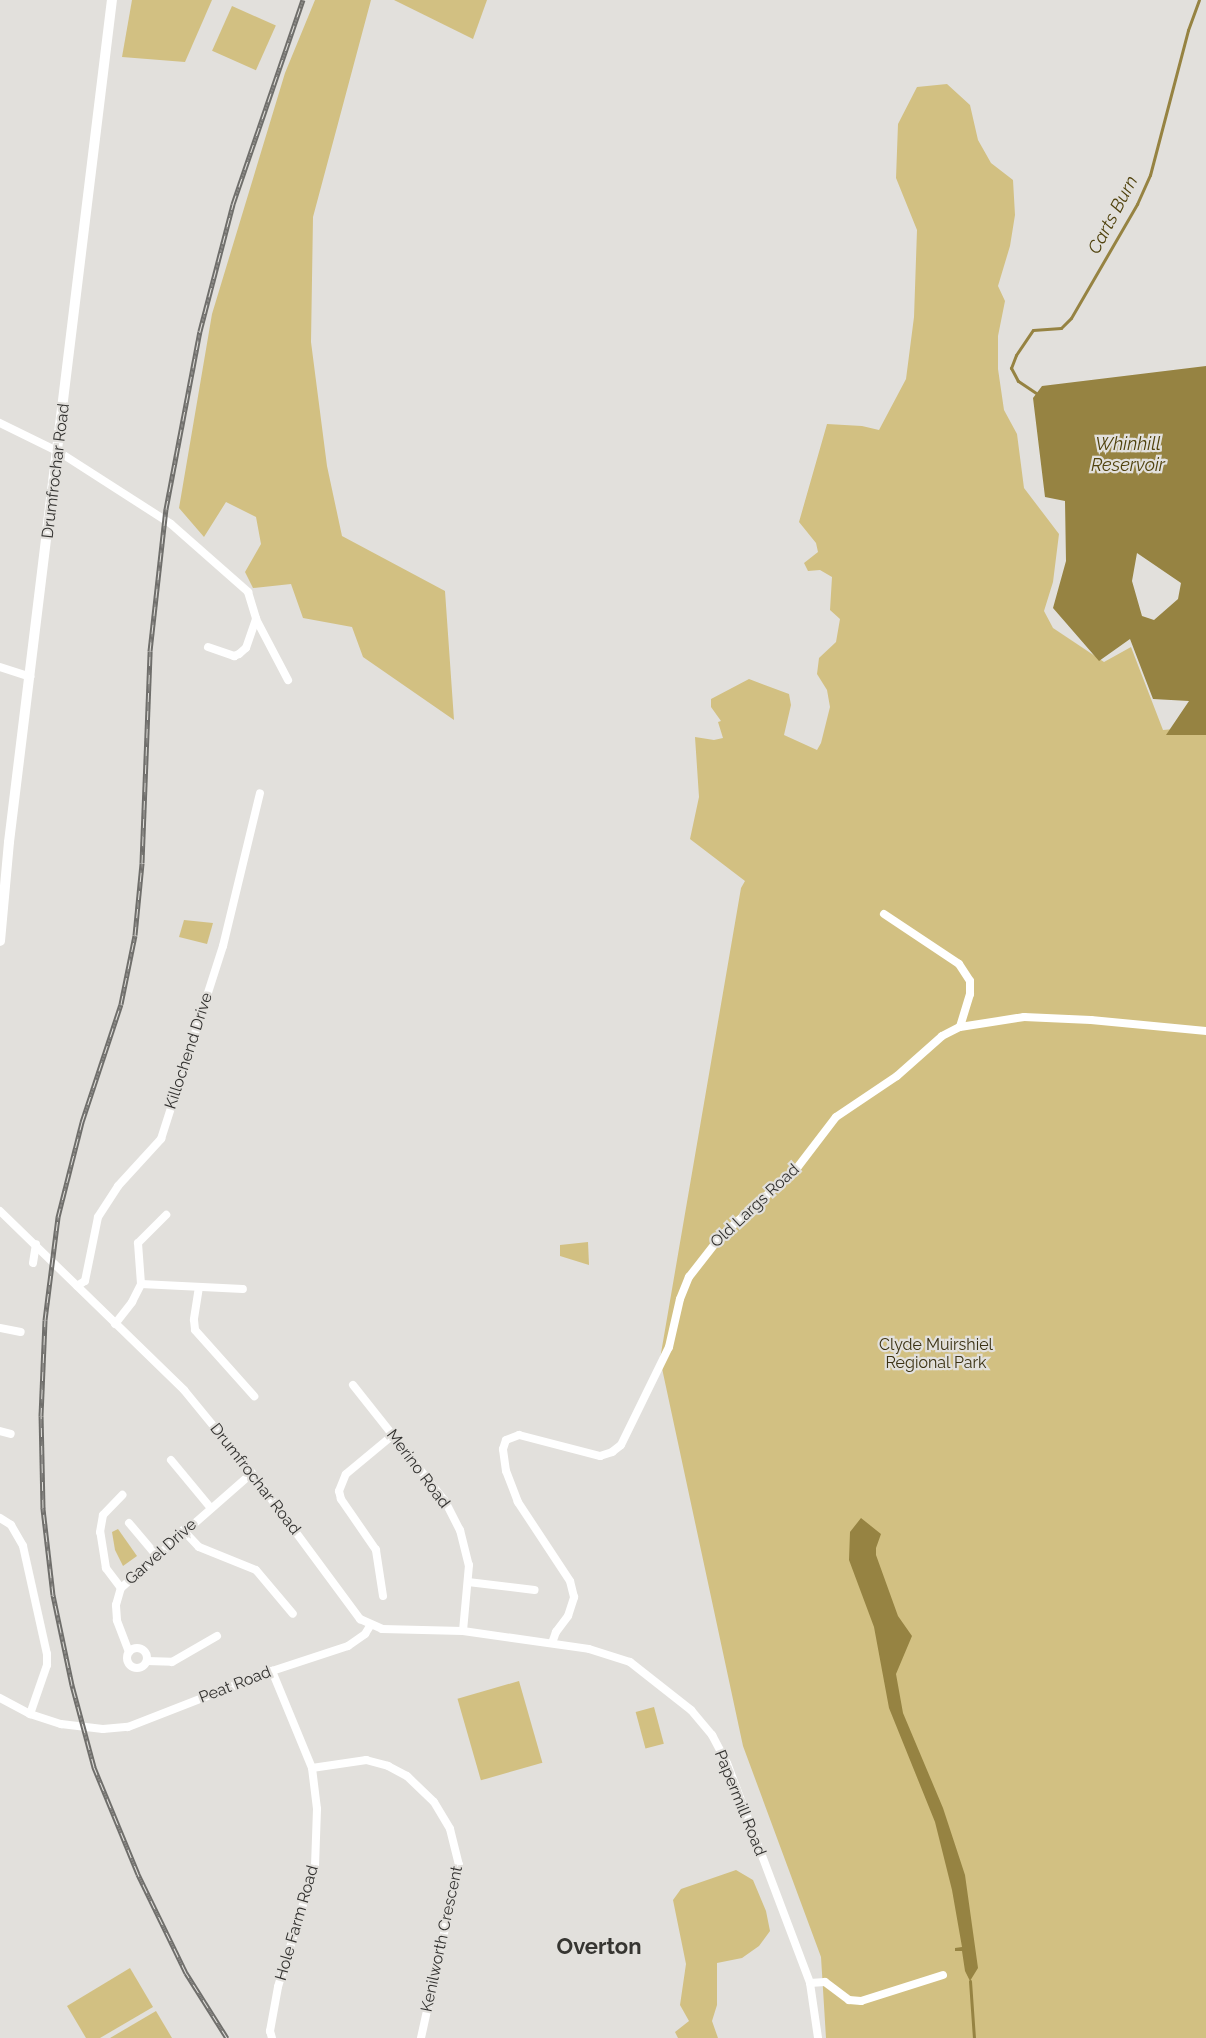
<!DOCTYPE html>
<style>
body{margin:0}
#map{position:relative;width:1206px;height:2038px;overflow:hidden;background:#e2e0dc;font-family:Raleway,sans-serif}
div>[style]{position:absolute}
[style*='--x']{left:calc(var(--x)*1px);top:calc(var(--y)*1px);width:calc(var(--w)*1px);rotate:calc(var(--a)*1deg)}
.green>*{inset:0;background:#d2c082;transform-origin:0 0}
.water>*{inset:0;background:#968342}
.stream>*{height:3px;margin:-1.5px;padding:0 1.5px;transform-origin:1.5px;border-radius:1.5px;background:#968342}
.minor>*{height:8px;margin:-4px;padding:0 4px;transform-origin:4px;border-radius:4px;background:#fff}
.minor>.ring{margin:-4px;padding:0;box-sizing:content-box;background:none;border:8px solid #fff;border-radius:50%}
.secondary>*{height:10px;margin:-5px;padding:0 5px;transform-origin:5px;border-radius:5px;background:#fff}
.rail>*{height:5px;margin-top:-2.5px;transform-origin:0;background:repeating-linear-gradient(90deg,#e2e0dc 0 9px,#6f6e6b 0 18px);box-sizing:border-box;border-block:2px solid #6f6e6b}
span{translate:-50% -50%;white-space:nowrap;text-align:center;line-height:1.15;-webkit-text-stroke:4.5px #e2e0dc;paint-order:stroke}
.street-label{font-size:16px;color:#32312f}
.park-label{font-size:16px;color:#3a3113}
.water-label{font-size:18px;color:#50420d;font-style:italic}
.district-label{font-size:22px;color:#363531;font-weight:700}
</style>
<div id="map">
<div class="green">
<div style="clip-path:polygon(132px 0,212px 0,185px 62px,122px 57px)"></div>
<div style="clip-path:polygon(315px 0,371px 0,313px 217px,311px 342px,327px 466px,342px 536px,445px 591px,454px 720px,363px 657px,352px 627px,303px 618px,291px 584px,253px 588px,245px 572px,261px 544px,256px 517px,226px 502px,204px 537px,179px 508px,212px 314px,285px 73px)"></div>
<div style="clip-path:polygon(394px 0,487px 0,473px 39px)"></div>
<div style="left:232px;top:6px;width:48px;height:49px;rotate:24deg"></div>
<div style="clip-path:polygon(947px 84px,970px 105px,978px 140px,991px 163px,1013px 180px,1015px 215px,1010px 246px,998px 286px,1005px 301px,998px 336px,998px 369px,1004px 410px,1017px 434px,1024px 488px,1059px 534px,1053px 582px,1044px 611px,1053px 628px,1104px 662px,1131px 647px,1163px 730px,1206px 726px,1206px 2038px,826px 2038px,821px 1957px,743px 1746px,660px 1359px,741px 888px,745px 881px,690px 839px,699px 797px,695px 737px,714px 740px,723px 738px,718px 722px,721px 721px,711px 707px,711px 699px,749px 679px,789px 694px,791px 705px,784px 735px,817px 750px,821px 743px,830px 707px,827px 690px,817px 674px,819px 658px,836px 642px,840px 619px,830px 610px,832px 577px,820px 570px,808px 571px,804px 563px,818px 552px,816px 543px,799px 522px,827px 424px,862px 426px,879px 430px,906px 379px,914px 317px,917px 230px,896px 178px,898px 124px,917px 87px)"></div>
<div style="clip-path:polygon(184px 920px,213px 923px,207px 944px,179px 937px)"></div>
<div style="clip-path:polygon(588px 1242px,589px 1265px,560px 1256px,560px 1245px)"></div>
<div style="clip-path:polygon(118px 1529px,137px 1556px,123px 1566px,115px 1550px,112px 1532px)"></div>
<div style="left:519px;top:1681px;width:85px;height:64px;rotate:74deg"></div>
<div style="left:654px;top:1707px;width:38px;height:19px;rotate:75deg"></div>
<div style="clip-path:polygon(736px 1870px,753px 1880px,766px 1911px,770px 1931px,759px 1946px,742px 1958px,717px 1963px,717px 2005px,712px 2021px,718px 2038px,678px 2038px,675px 2032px,689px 2021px,680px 2005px,686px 1964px,673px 1900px,681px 1889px)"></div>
<div style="clip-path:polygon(130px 1968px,153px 2007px,100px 2038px,86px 2038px,67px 2006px)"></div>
<div style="clip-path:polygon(156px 2011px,172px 2038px,110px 2038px)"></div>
</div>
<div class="water">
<div style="clip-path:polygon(evenodd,1206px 366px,1206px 735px,1166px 735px,1189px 701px,1153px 699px,1130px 639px,1099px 661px,1053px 608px,1066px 561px,1065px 501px,1045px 497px,1033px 398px,1042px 386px,1206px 366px,1137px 553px,1181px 583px,1178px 599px,1154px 620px,1142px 616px,1132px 581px,1137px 553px)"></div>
<div style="clip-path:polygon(861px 1518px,881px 1534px,876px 1548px,876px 1555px,898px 1616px,912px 1636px,896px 1674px,903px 1713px,943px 1808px,965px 1875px,978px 1968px,970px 1981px,965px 1971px,962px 1951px,955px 1951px,955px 1948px,962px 1947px,952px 1890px,935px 1822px,889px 1708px,874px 1627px,849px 1560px,850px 1532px)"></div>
</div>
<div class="stream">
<div style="--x:1036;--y:393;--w:22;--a:-146"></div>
<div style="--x:1018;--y:381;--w:15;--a:-118"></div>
<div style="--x:1011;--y:368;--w:14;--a:-69"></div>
<div style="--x:1016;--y:355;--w:30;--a:-56"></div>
<div style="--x:1033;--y:330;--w:28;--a:-4"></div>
<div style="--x:1061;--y:328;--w:14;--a:-45"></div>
<div style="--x:1071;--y:318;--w:132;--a:-59.9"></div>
<div style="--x:1137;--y:204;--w:32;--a:-66"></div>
<div style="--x:1150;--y:175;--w:150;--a:-75.3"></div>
<div style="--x:1188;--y:30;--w:32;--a:-70"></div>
<div style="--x:970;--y:1981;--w:57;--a:86"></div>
</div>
<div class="minor">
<div style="--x:0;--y:423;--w:66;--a:26.2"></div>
<div style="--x:59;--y:452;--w:133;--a:32.7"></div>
<div style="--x:171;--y:524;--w:103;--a:41.4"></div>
<div style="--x:248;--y:592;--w:28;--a:73"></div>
<div style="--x:256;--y:619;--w:69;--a:62.3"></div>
<div style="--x:208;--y:647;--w:28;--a:19"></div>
<div style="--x:234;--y:656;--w:5;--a:-22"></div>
<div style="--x:239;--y:654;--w:9;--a:-41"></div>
<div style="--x:246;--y:648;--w:31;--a:-71"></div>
<div style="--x:0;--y:667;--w:32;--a:18"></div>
<div style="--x:884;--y:914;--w:90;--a:33.7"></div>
<div style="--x:959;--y:964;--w:20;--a:57"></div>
<div style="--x:970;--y:981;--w:13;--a:90"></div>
<div style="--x:970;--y:994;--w:34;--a:107"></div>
<div style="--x:0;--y:1211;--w:257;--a:44.2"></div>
<div style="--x:184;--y:1390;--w:107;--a:50.7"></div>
<div style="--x:252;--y:1473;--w:182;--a:53.5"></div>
<div style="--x:360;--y:1619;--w:24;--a:24"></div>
<div style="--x:382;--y:1629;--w:81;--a:1.4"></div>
<div style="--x:463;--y:1631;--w:127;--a:8.1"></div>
<div style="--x:589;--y:1649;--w:43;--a:17.6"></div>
<div style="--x:630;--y:1662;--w:78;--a:38.2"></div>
<div style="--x:691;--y:1710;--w:33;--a:50"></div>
<div style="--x:712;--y:1735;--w:32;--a:62"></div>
<div style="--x:727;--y:1763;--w:235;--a:69.3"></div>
<div style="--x:810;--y:1983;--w:56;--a:81.7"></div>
<div style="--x:33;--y:1263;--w:19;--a:-81"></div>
<div style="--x:141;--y:1284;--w:102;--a:2.8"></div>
<div style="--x:77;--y:1286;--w:9;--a:-32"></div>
<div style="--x:85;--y:1281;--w:65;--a:-78.5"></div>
<div style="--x:98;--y:1217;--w:37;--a:-57"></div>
<div style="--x:118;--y:1186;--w:64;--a:-47.5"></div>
<div style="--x:161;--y:1139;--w:203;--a:-72.2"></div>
<div style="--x:223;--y:946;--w:157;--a:-76.4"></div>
<div style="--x:199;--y:1287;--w:33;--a:99"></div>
<div style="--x:194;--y:1320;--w:10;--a:84"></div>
<div style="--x:195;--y:1330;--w:89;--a:48.2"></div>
<div style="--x:115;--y:1324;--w:28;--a:-52"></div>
<div style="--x:132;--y:1302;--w:20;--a:-63"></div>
<div style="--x:141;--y:1284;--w:41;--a:-94.2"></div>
<div style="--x:138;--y:1243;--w:40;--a:-45"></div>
<div style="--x:0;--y:1328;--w:21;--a:11"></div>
<div style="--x:353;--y:1385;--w:148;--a:51.6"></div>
<div style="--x:445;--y:1501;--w:33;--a:63"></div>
<div style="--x:460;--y:1530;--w:36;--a:76"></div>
<div style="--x:469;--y:1565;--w:66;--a:95.2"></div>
<div style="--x:0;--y:1431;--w:11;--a:15"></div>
<div style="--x:171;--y:1460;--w:61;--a:50.3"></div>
<div style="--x:0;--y:1518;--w:13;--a:32"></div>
<div style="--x:11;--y:1525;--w:24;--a:60"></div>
<div style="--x:23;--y:1546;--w:111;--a:77.5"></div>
<div style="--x:47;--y:1654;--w:11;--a:90"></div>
<div style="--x:47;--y:1665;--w:52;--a:109.1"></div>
<div style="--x:129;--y:1523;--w:42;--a:49.8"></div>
<div style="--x:183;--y:1530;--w:23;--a:47"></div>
<div style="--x:199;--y:1547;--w:61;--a:22"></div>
<div style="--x:256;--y:1570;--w:57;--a:49.9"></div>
<div style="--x:468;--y:1582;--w:67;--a:6.8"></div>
<div style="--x:121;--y:1588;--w:25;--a:-127"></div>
<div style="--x:106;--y:1568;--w:36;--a:-99"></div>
<div style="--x:100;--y:1532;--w:17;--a:-80"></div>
<div style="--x:103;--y:1515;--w:28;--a:-46"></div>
<div style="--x:383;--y:1596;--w:47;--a:-98.7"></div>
<div style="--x:376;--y:1550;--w:62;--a:-124.5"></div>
<div style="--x:341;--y:1499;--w:8;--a:-104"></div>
<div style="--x:339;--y:1491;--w:18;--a:-68"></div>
<div style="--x:346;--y:1474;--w:61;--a:-39.7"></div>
<div style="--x:552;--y:1643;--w:12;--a:-70"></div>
<div style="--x:556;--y:1632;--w:20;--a:-53"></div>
<div style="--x:568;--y:1616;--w:20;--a:-72"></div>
<div style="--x:574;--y:1597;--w:16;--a:-104"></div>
<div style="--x:570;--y:1581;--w:95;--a:-123.4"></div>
<div style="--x:518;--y:1502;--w:33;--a:-111"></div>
<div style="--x:506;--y:1471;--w:22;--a:-98"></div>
<div style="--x:503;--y:1449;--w:9;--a:-72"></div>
<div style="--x:506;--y:1440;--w:14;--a:-21"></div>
<div style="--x:519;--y:1435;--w:84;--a:14.5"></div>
<div style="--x:600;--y:1456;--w:13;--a:-18"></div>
<div style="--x:612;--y:1452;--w:11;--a:-38"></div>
<div style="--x:621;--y:1445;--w:109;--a:-63.9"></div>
<div style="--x:669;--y:1347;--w:49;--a:-77.1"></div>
<div style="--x:680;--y:1299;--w:24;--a:-68"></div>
<div style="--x:689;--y:1277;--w:52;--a:-52"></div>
<div style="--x:721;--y:1236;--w:102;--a:-41.8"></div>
<div style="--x:797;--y:1168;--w:64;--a:-52.6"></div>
<div style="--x:836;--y:1117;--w:73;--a:-33.9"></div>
<div style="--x:897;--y:1076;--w:60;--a:-41.6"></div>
<div style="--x:942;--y:1036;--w:20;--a:-27"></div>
<div style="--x:960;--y:1027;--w:65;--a:-8.9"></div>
<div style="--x:1024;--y:1017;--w:67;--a:2.6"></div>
<div style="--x:1091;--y:1020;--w:116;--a:5.5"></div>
<div class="ring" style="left:127px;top:1648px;width:12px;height:12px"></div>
<div style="--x:129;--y:1652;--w:34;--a:-111"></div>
<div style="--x:117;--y:1620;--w:15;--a:-94"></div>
<div style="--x:116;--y:1605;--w:18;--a:-74"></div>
<div style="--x:121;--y:1588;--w:174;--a:-41.3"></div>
<div style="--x:147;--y:1661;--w:25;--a:2"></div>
<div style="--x:172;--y:1662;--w:52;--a:-30"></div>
<div style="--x:272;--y:1671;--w:105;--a:67.6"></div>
<div style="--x:312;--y:1768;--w:41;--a:83"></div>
<div style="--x:317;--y:1809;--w:56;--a:92"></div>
<div style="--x:315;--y:1865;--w:127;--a:106.9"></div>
<div style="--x:278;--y:1987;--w:45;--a:100.3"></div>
<div style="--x:270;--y:2031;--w:7;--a:74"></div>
<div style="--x:0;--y:1698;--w:34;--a:28"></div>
<div style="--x:30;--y:1714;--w:33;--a:18"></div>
<div style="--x:61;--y:1724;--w:42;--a:6.8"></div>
<div style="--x:103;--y:1729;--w:25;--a:-5"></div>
<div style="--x:128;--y:1727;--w:155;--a:-21.3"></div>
<div style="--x:272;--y:1671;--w:80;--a:-18.2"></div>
<div style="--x:348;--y:1646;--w:21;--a:-35"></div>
<div style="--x:365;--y:1634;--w:9;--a:-58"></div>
<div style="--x:312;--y:1768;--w:55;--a:-8.4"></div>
<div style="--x:366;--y:1760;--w:23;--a:15"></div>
<div style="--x:388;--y:1766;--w:21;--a:28"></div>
<div style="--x:407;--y:1776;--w:37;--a:44"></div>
<div style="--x:434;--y:1802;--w:31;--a:59"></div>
<div style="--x:450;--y:1829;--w:37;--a:76"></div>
<div style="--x:459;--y:1865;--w:177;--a:102.4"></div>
<div style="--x:810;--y:1983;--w:15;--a:-4"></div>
<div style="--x:825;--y:1982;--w:30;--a:37"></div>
<div style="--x:849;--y:2000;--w:12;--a:5"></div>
<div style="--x:861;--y:2001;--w:86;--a:-17.6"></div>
</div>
<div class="secondary">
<div style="--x:0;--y:941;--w:99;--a:-84.8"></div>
<div style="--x:9;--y:842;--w:848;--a:-83.03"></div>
</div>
<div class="rail">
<div style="--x:227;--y:2038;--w:77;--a:-122.2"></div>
<div style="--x:186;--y:1973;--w:110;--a:-115.9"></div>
<div style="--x:138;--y:1874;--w:116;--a:-112.4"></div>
<div style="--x:94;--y:1767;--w:85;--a:-105"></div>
<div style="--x:72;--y:1685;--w:92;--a:-101.9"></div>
<div style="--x:53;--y:1595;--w:88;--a:-96.6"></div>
<div style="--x:43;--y:1508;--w:92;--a:-91.2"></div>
<div style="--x:41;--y:1416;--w:96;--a:-87.6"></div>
<div style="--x:45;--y:1320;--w:104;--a:-82.8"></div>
<div style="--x:58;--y:1217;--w:98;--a:-75.8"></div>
<div style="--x:82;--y:1122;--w:124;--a:-71.7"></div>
<div style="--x:121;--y:1004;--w:70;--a:-78.5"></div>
<div style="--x:135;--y:935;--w:72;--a:-84.4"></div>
<div style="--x:142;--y:863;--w:212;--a:-87.8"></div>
<div style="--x:150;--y:651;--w:143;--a:-83.6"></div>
<div style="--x:166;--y:509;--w:181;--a:-79.2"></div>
<div style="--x:200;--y:331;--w:131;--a:-75.4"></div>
<div style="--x:233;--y:204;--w:216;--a:-71.1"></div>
</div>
<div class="street-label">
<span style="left:56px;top:471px;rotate:-83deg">Drumfrochar Road</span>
<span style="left:189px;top:1051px;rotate:-72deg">Killochend Drive</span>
<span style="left:755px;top:1206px;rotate:-43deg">Old Largs Road</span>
<span style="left:418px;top:1469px;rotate:53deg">Merino Road</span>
<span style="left:255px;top:1479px;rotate:52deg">Drumfrochar Road</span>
<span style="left:161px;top:1552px;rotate:-42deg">Garvel Drive</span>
<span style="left:235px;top:1685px;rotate:-21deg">Peat Road</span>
<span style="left:740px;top:1803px;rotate:68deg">Papermill Road</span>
<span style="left:297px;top:1923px;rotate:-74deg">Hole Farm Road</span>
<span style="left:442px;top:1939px;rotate:-78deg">Kenilworth Crescent</span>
</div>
<div class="park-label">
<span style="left:936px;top:1354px">Clyde Muirshiel<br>Regional Park</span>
</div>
<div class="water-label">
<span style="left:1113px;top:215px;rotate:-62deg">Carts Burn</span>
<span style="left:1128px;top:455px">Whinhill<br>Reservoir</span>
</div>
<div class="district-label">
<span style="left:599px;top:1947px">Overton</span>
</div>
</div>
